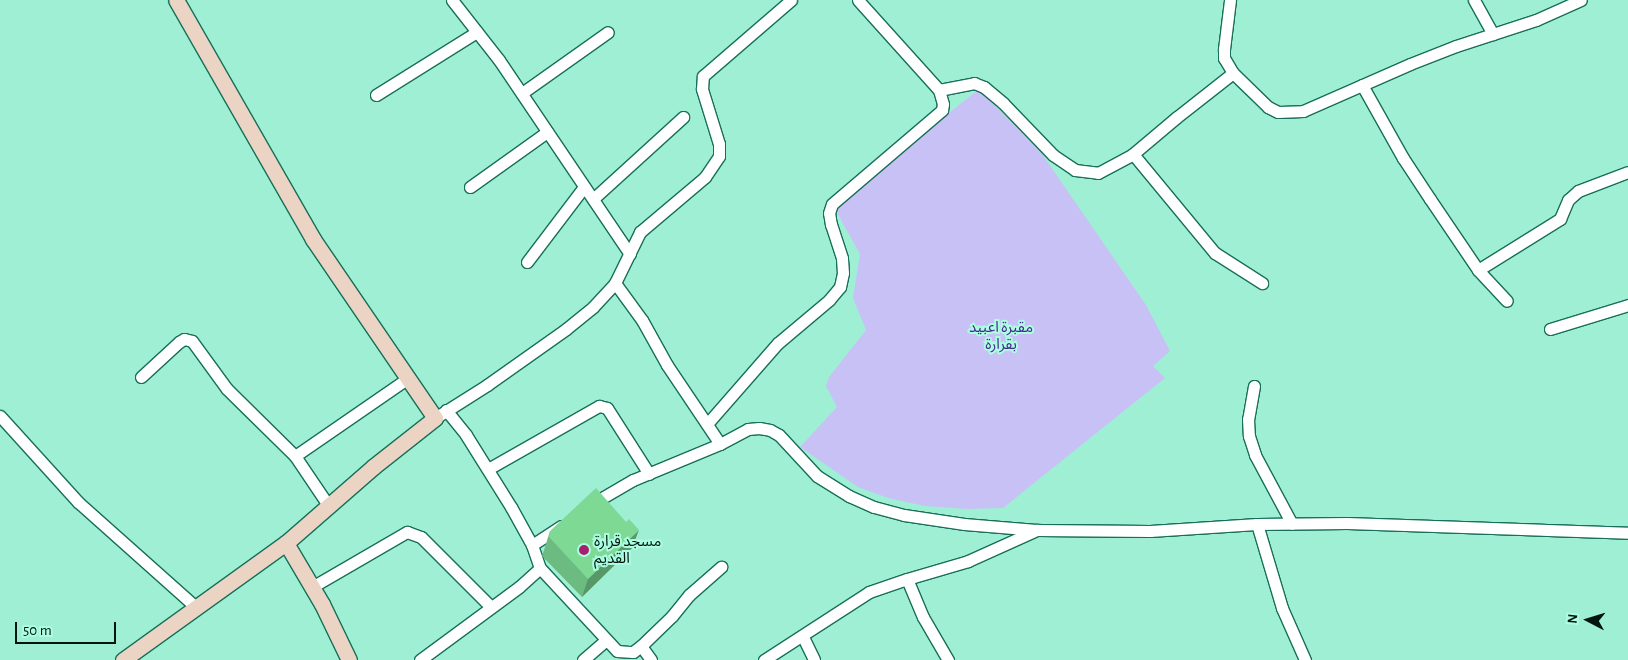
<!DOCTYPE html>
<meta charset="utf-8">
<style>
body{margin:0}
#map{position:relative;width:1628px;height:660px;overflow:hidden;background:#9fefd4;font-family:"Alegreya Sans","Noto Sans Arabic",sans-serif}
div>[style]{position:absolute}
[style*='--x']{left:calc(var(--x)*1px);top:calc(var(--y)*1px);width:calc(var(--w)*1px);rotate:calc(var(--a)*1deg)}
.green>*{inset:0;background:#c8c1f5}
.roads{filter:drop-shadow(1px 0 #186f59) drop-shadow(-1px 0 #186f59) drop-shadow(0 1px #186f59) drop-shadow(0 -1px #186f59)}
.street>*{height:11px;margin:-5.5px;padding:0 5.5px;transform-origin:5.5px;border-radius:5.5px;background:#fff}
.secondary>*{height:15px;margin:-7.5px;padding:0 7.5px;transform-origin:7.5px;border-radius:7.5px;background:#ecd4c5}
.wall>*{inset:0;background:#6cbb80}
.shaded-wall>*{inset:0;background:#589868}
.building>*{inset:0;background:#7ed995}
.dots>*{width:14px;height:14px;translate:-50% -50%;box-sizing:border-box;border:2px solid #acfde1;border-radius:50%}
span{translate:-50% -50%;white-space:nowrap;text-align:center;line-height:1.15;-webkit-text-stroke:4px #acfde1;paint-order:stroke}
.park-label{font-size:15px;color:#48288f}
.poi-label{font-size:15px;color:#00160f}
.left{translate:0 -50%;text-align:left}
.north{position:absolute;left:1563px;top:595px;width:50px;height:50px;-webkit-text-stroke:4px #acfde1;paint-order:stroke;rotate:275deg;font-size:14px;font-weight:700;line-height:20px;text-align:center;color:#00160f}
.north::after{content:'';display:block;margin:auto;width:18px;height:22px;background:#00160f;clip-path:polygon(50% 0,100% 100%,50% 72%,0 100%)}
.scale{position:absolute;left:15px;top:622px;width:101px;height:22px;box-sizing:border-box;border:2px solid #00160f;border-top:0;padding-left:6px;font-size:15px;line-height:18px;white-space:nowrap;color:#00160f;-webkit-text-stroke:4px #acfde1;paint-order:stroke}
</style>
<div id="map">
<div class="green">
<div style="clip-path:polygon(979px 89px,1042px 154px,1146px 305px,1170px 351px,1153px 366px,1165px 378px,1003px 508px,967px 509px,925px 506px,888px 498px,858px 487px,800px 447px,837px 407px,826px 386px,829px 377px,866px 330px,853px 298px,860px 254px,836px 211px,874px 173px)"></div>
</div>
<div class="roads">
<div class="street">
<div style="--x:452;--y:0;--w:76;--a:51.9"></div>
<div style="--x:499;--y:60;--w:234;--a:56"></div>
<div style="--x:1474;--y:0;--w:39;--a:61"></div>
<div style="--x:1233;--y:73;--w:49;--a:44.2"></div>
<div style="--x:1268;--y:107;--w:11;--a:27"></div>
<div style="--x:1278;--y:112;--w:25;--a:-2"></div>
<div style="--x:1303;--y:111;--w:117;--a:-23.7"></div>
<div style="--x:1410;--y:64;--w:49;--a:-21.4"></div>
<div style="--x:1456;--y:46;--w:84;--a:-18"></div>
<div style="--x:1536;--y:20;--w:49;--a:-24"></div>
<div style="--x:1362;--y:85;--w:84;--a:60.7"></div>
<div style="--x:1403;--y:158;--w:49;--a:56.6"></div>
<div style="--x:1430;--y:199;--w:86;--a:55.9"></div>
<div style="--x:1478;--y:270;--w:42;--a:46.9"></div>
<div style="--x:939;--y:90;--w:36;--a:-11"></div>
<div style="--x:974;--y:83;--w:11;--a:22"></div>
<div style="--x:984;--y:87;--w:25;--a:40"></div>
<div style="--x:1003;--y:103;--w:72;--a:46.1"></div>
<div style="--x:1053;--y:155;--w:27;--a:34"></div>
<div style="--x:1075;--y:170;--w:23;--a:7"></div>
<div style="--x:1098;--y:173;--w:40;--a:-28"></div>
<div style="--x:1133;--y:154;--w:57;--a:-40.1"></div>
<div style="--x:1177;--y:117;--w:71;--a:-38.2"></div>
<div style="--x:1233;--y:73;--w:17;--a:-121"></div>
<div style="--x:1224;--y:58;--w:9;--a:-90"></div>
<div style="--x:1224;--y:49;--w:49;--a:-83"></div>
<div style="--x:522;--y:93;--w:105;--a:-35.3"></div>
<div style="--x:376;--y:95;--w:119;--a:-32"></div>
<div style="--x:1133;--y:154;--w:129;--a:50.4"></div>
<div style="--x:1215;--y:253;--w:56;--a:32.6"></div>
<div style="--x:470;--y:187;--w:95;--a:-35.5"></div>
<div style="--x:593;--y:199;--w:122;--a:-42.3"></div>
<div style="--x:527;--y:262;--w:94;--a:-52.8"></div>
<div style="--x:1478;--y:270;--w:97;--a:-31.9"></div>
<div style="--x:1560;--y:219;--w:21;--a:-67"></div>
<div style="--x:1568;--y:200;--w:13;--a:-42"></div>
<div style="--x:1578;--y:191;--w:53;--a:-20.8"></div>
<div style="--x:615;--y:283;--w:46;--a:53.9"></div>
<div style="--x:642;--y:320;--w:51;--a:60.9"></div>
<div style="--x:667;--y:365;--w:95;--a:56.1"></div>
<div style="--x:1550;--y:329;--w:82;--a:-17.1"></div>
<div style="--x:141;--y:377;--w:52;--a:-42.6"></div>
<div style="--x:179;--y:342;--w:6;--a:-31"></div>
<div style="--x:184;--y:339;--w:8;--a:14"></div>
<div style="--x:192;--y:341;--w:59;--a:53.9"></div>
<div style="--x:227;--y:389;--w:95;--a:44.6"></div>
<div style="--x:295;--y:456;--w:59;--a:56"></div>
<div style="--x:1254;--y:386;--w:34;--a:100"></div>
<div style="--x:1248;--y:419;--w:17;--a:87"></div>
<div style="--x:1249;--y:436;--w:20;--a:72"></div>
<div style="--x:1255;--y:455;--w:78;--a:61.8"></div>
<div style="--x:446;--y:410;--w:32;--a:51"></div>
<div style="--x:466;--y:435;--w:85;--a:58"></div>
<div style="--x:511;--y:507;--w:43;--a:61.1"></div>
<div style="--x:532;--y:545;--w:24;--a:71"></div>
<div style="--x:540;--y:568;--w:113;--a:47.1"></div>
<div style="--x:617;--y:651;--w:16;--a:4"></div>
<div style="--x:633;--y:652;--w:10;--a:-37"></div>
<div style="--x:641;--y:646;--w:43;--a:-44.1"></div>
<div style="--x:672;--y:616;--w:27;--a:-51"></div>
<div style="--x:689;--y:595;--w:43;--a:-41.2"></div>
<div style="--x:0;--y:416;--w:116;--a:47.8"></div>
<div style="--x:78;--y:502;--w:159;--a:41.7"></div>
<div style="--x:435;--y:418;--w:62;--a:-32.4"></div>
<div style="--x:487;--y:385;--w:97;--a:-35.3"></div>
<div style="--x:566;--y:329;--w:35;--a:-39"></div>
<div style="--x:593;--y:307;--w:33;--a:-47"></div>
<div style="--x:615;--y:283;--w:57;--a:-63.9"></div>
<div style="--x:640;--y:232;--w:85;--a:-40.2"></div>
<div style="--x:705;--y:177;--w:25;--a:-56"></div>
<div style="--x:719;--y:156;--w:12;--a:-90"></div>
<div style="--x:719;--y:144;--w:58;--a:-107.2"></div>
<div style="--x:702;--y:89;--w:13;--a:-86"></div>
<div style="--x:703;--y:76;--w:116;--a:-40.8"></div>
<div style="--x:707;--y:424;--w:108;--a:-48.8"></div>
<div style="--x:778;--y:343;--w:67;--a:-40.1"></div>
<div style="--x:829;--y:300;--w:17;--a:-50"></div>
<div style="--x:840;--y:287;--w:14;--a:-78"></div>
<div style="--x:843;--y:273;--w:15;--a:-94"></div>
<div style="--x:842;--y:258;--w:35;--a:-108"></div>
<div style="--x:831;--y:225;--w:12;--a:-99"></div>
<div style="--x:829;--y:213;--w:9;--a:-72"></div>
<div style="--x:832;--y:204;--w:145;--a:-40.5"></div>
<div style="--x:942;--y:110;--w:6;--a:-81"></div>
<div style="--x:943;--y:104;--w:15;--a:-106"></div>
<div style="--x:939;--y:90;--w:121;--a:-132"></div>
<div style="--x:295;--y:456;--w:137;--a:-34.6"></div>
<div style="--x:488;--y:469;--w:128;--a:-29.6"></div>
<div style="--x:599;--y:406;--w:8;--a:14"></div>
<div style="--x:607;--y:408;--w:78;--a:57.5"></div>
<div style="--x:590;--y:505;--w:50;--a:-30.2"></div>
<div style="--x:633;--y:480;--w:94;--a:-22.5"></div>
<div style="--x:720;--y:444;--w:32;--a:-28"></div>
<div style="--x:748;--y:429;--w:11;--a:-5"></div>
<div style="--x:759;--y:428;--w:11;--a:10"></div>
<div style="--x:770;--y:430;--w:10;--a:29"></div>
<div style="--x:779;--y:435;--w:56;--a:47.2"></div>
<div style="--x:817;--y:476;--w:38;--a:32"></div>
<div style="--x:849;--y:496;--w:27;--a:24"></div>
<div style="--x:874;--y:507;--w:31;--a:15"></div>
<div style="--x:904;--y:515;--w:61;--a:8.5"></div>
<div style="--x:964;--y:524;--w:73;--a:4.7"></div>
<div style="--x:1037;--y:530;--w:113;--a:0.5"></div>
<div style="--x:1150;--y:531;--w:107;--a:-3.7"></div>
<div style="--x:1257;--y:524;--w:90;--a:-0.6"></div>
<div style="--x:1347;--y:523;--w:281;--a:2"></div>
<div style="--x:1257;--y:524;--w:88;--a:73.4"></div>
<div style="--x:1282;--y:608;--w:57;--a:66.1"></div>
<div style="--x:532;--y:545;--w:35;--a:-33"></div>
<div style="--x:907;--y:579;--w:41;--a:67.2"></div>
<div style="--x:923;--y:617;--w:50;--a:59.8"></div>
<div style="--x:312;--y:587;--w:110;--a:-30.1"></div>
<div style="--x:407;--y:532;--w:15;--a:20"></div>
<div style="--x:421;--y:537;--w:99;--a:45"></div>
<div style="--x:803;--y:637;--w:25;--a:64"></div>
<div style="--x:641;--y:646;--w:17;--a:54"></div>
<div style="--x:420;--y:660;--w:123;--a:-36.4"></div>
<div style="--x:519;--y:587;--w:28;--a:-42"></div>
<div style="--x:583;--y:660;--w:29;--a:-41"></div>
<div style="--x:764;--y:660;--w:125;--a:-32.9"></div>
<div style="--x:869;--y:592;--w:40;--a:-18.9"></div>
<div style="--x:907;--y:579;--w:64;--a:-16.4"></div>
<div style="--x:968;--y:561;--w:76;--a:-24.2"></div>
</div>
<div class="secondary">
<div style="--x:286;--y:543;--w:71;--a:59.5"></div>
<div style="--x:322;--y:604;--w:62;--a:64.3"></div>
<div style="--x:123;--y:660;--w:201;--a:-35.7"></div>
<div style="--x:286;--y:543;--w:116;--a:-41.1"></div>
<div style="--x:373;--y:467;--w:79;--a:-38.3"></div>
<div style="--x:435;--y:418;--w:217;--a:-124.3"></div>
<div style="--x:313;--y:239;--w:275;--a:-119.8"></div>
</div>
</div>
<div class="wall">
<div style="clip-path:polygon(550px 531px,632px 548px,582px 597px,542px 556px,544px 550px)"></div>
</div>
<div class="shaded-wall">
<div style="clip-path:polygon(639px 530px,632px 548px,582px 597px,588px 579px)"></div>
</div>
<div class="building">
<div style="clip-path:polygon(596px 488px,626px 522px,629px 519px,639px 530px,588px 579px,549px 537px,550px 531px)"></div>
</div>
<div class="dots">
<div style="left:584px;top:550px;background:#a5216e"></div>
</div>
<div class="park-label">
<span style="left:1001px;top:336px">مقبرة اعبيد<br>بقرارة</span>
</div>
<div class="poi-label">
<span class="left" style="left:594px;top:550px">مسجد قرارة<br>القديم</span>
</div>
<div class="north">N</div>
<div class="scale">50 m</div>
</div>
